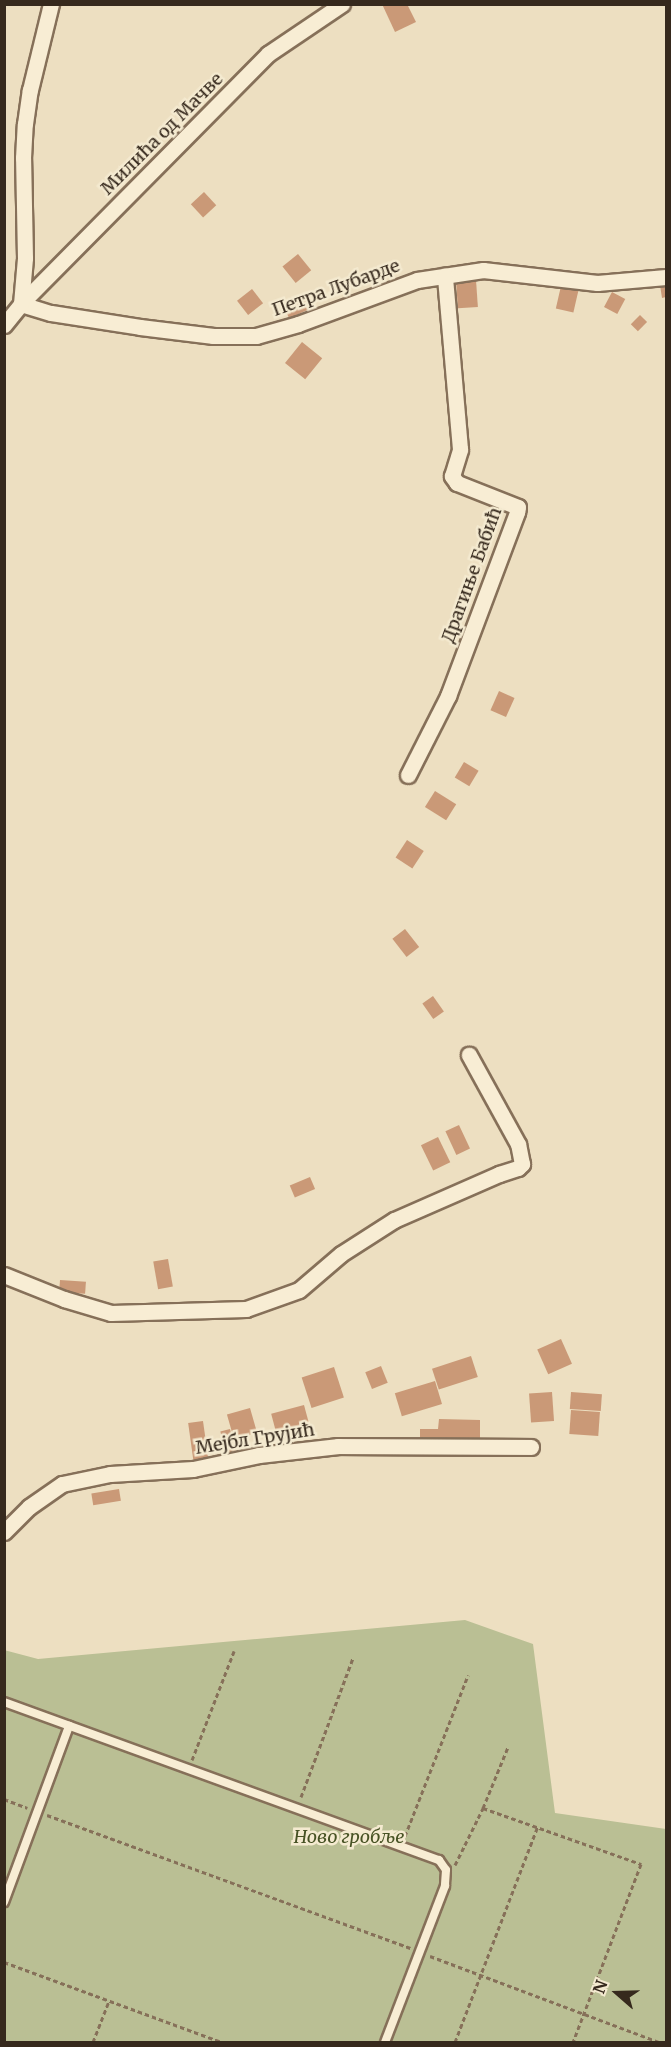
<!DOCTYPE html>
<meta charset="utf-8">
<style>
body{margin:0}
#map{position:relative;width:671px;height:2047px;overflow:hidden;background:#eddfc1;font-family:Merriweather,serif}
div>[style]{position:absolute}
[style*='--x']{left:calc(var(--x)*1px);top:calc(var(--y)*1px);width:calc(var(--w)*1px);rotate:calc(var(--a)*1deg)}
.cemetery>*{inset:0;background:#babf94}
.building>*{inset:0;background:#ca9977;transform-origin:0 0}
.path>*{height:3px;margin-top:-1.5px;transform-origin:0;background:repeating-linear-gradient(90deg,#867059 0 4.5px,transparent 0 7.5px)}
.roads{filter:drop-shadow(2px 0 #867059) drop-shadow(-2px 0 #867059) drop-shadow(0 2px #867059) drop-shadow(0 -2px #867059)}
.lane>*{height:8px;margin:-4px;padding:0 4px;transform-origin:4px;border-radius:4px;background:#f8edd4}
.street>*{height:15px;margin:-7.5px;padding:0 7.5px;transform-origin:7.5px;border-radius:7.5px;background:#f8edd4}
span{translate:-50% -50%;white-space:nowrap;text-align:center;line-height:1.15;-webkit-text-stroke:5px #f4ead0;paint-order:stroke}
.street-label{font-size:18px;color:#36291d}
.park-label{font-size:18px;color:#475224;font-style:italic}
.frame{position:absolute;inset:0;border:6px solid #36291d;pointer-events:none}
.north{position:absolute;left:587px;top:1963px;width:60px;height:60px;-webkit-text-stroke:4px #f4ead0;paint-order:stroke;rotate:290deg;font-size:16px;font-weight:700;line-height:24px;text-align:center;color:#36291d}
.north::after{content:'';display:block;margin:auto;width:21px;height:27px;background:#36291d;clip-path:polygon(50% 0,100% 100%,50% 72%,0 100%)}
</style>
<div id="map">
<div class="cemetery">
<div style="clip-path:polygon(465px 1620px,533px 1644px,555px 1813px,666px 1829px,666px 2042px,5px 2042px,4px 1650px,38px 1659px)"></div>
</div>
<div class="building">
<div style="clip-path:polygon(382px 4px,407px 4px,416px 22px,395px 32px)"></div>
<div style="left:204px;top:192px;width:18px;height:18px;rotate:47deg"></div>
<div style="left:298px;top:254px;width:21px;height:20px;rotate:51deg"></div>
<div style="left:476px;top:280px;width:27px;height:20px;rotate:86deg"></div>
<div style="clip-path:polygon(666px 284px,666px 297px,662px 298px,660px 285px)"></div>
<div style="left:561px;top:286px;width:18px;height:23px;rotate:13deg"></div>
<div style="left:252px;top:289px;width:18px;height:19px;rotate:52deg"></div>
<div style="left:612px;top:292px;width:15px;height:17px;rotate:28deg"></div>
<div style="left:307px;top:297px;width:12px;height:25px;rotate:66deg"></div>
<div style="left:640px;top:315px;width:10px;height:13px;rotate:45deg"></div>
<div style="left:302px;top:342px;width:26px;height:27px;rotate:39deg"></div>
<div style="left:499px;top:691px;width:17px;height:21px;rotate:24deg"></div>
<div style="left:464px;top:762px;width:17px;height:18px;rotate:31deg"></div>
<div style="left:435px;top:791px;width:25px;height:19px;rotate:32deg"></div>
<div style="left:407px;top:840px;width:20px;height:21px;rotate:33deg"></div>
<div style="left:405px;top:929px;width:23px;height:16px;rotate:52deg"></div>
<div style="left:433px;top:996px;width:19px;height:13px;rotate:55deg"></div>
<div style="left:459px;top:1125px;width:26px;height:15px;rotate:65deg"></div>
<div style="left:438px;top:1137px;width:28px;height:19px;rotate:64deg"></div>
<div style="left:310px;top:1177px;width:13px;height:22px;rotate:67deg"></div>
<div style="left:168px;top:1259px;width:28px;height:15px;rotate:80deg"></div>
<div style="left:60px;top:1280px;width:26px;height:12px;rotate:4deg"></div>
<div style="left:561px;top:1339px;width:27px;height:26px;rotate:66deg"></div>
<div style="left:471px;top:1356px;width:22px;height:41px;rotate:72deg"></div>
<div style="left:381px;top:1366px;width:18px;height:17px;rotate:68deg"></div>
<div style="left:334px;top:1367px;width:32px;height:34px;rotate:72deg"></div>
<div style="left:435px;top:1381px;width:24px;height:42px;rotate:73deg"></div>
<div style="left:552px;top:1392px;width:29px;height:23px;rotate:86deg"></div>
<div style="left:571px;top:1392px;width:31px;height:17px;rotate:4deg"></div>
<div style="left:304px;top:1405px;width:27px;height:34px;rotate:75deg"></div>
<div style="left:250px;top:1408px;width:26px;height:24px;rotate:74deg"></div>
<div style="left:571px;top:1410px;width:29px;height:24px;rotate:4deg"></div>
<div style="clip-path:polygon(439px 1419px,480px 1420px,480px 1442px,420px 1441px,420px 1429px,438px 1429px)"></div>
<div style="left:203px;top:1421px;width:37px;height:15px;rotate:82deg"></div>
<div style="left:230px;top:1429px;width:23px;height:10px;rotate:75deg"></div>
<div style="left:119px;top:1489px;width:12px;height:28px;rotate:81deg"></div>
</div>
<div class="path">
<div style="--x:192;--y:1760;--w:117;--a:-68.9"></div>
<div style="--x:301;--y:1797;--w:148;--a:-69.5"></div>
<div style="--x:4;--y:1799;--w:25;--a:21"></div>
<div style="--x:483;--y:1808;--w:168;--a:19.5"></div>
<div style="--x:641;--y:1864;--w:191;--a:110.9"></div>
<div style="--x:47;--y:1815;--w:387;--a:20.1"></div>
<div style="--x:405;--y:1836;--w:173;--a:-68.6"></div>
<div style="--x:455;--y:1865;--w:64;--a:-63.8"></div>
<div style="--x:483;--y:1808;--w:66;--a:-67.7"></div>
<div style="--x:430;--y:1956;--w:245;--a:20.6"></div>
<div style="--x:4;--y:1962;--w:231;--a:20.2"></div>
<div style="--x:93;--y:2042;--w:44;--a:-68.7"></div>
<div style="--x:455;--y:2042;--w:231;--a:-69"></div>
</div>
<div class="roads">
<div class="lane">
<div style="--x:4;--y:1702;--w:463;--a:20"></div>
<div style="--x:439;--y:1860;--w:12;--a:55"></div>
<div style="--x:446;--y:1870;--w:16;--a:94"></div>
<div style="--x:445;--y:1886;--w:167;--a:111"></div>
<div style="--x:4;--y:1902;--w:188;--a:-69.7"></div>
</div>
<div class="street">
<div style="--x:342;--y:4;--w:89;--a:146"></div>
<div style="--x:268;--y:54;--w:351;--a:134.7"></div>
<div style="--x:21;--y:304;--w:31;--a:17"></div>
<div style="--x:51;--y:313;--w:90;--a:8.9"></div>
<div style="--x:140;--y:327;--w:74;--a:7"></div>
<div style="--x:213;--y:336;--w:43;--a:0"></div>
<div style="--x:256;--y:336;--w:44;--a:-15.9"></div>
<div style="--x:298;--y:324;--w:127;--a:-20.3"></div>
<div style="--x:417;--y:280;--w:67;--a:-8.6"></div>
<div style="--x:483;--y:270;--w:115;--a:6.5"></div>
<div style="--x:597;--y:283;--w:69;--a:-5"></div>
<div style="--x:4;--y:325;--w:27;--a:-51"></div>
<div style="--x:21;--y:304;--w:46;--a:-85"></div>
<div style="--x:25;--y:258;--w:100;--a:-91.1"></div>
<div style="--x:23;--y:158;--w:34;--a:-87"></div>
<div style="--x:25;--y:124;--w:34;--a:-82"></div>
<div style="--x:30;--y:90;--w:89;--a:-76.3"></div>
<div style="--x:408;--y:775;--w:89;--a:-63.1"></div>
<div style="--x:448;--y:696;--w:197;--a:-69.4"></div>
<div style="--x:517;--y:512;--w:5;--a:-79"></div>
<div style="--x:518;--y:507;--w:66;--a:-158.5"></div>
<div style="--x:457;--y:483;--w:9;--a:-126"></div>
<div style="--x:452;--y:476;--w:28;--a:-73"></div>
<div style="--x:460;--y:449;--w:174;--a:-95"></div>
<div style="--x:4;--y:1275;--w:65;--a:21.8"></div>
<div style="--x:64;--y:1299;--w:49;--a:16.6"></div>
<div style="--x:111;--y:1313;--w:135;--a:-1.7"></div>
<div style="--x:246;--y:1309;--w:56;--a:-19.7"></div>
<div style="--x:299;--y:1290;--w:55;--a:-40.6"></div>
<div style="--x:341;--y:1254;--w:63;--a:-32.7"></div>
<div style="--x:394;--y:1220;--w:115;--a:-23.7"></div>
<div style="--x:499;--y:1174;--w:20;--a:-18"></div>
<div style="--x:518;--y:1168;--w:6;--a:-45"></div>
<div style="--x:522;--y:1164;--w:20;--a:-101"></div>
<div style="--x:518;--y:1144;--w:102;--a:-118.8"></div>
<div style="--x:4;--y:1532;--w:35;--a:-45"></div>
<div style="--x:29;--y:1507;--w:40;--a:-34.9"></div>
<div style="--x:62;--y:1484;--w:49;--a:-11.8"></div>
<div style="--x:110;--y:1474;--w:83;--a:-3.4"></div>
<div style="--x:193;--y:1469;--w:67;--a:-12"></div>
<div style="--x:259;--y:1455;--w:80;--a:-6.5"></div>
<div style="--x:338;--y:1446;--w:193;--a:0.3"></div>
</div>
</div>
<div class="street-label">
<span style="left:162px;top:134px;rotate:-45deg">Милића од Мачве</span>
<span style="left:336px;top:288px;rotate:-20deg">Петра Лубарде</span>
<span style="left:472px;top:575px;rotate:-70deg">Драгиње Бабић</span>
<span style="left:255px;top:1439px;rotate:-9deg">Мејбл Грујић</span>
</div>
<div class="park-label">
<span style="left:349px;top:1837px">Ново гробље</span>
</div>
<div class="frame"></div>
<div class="north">N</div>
</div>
